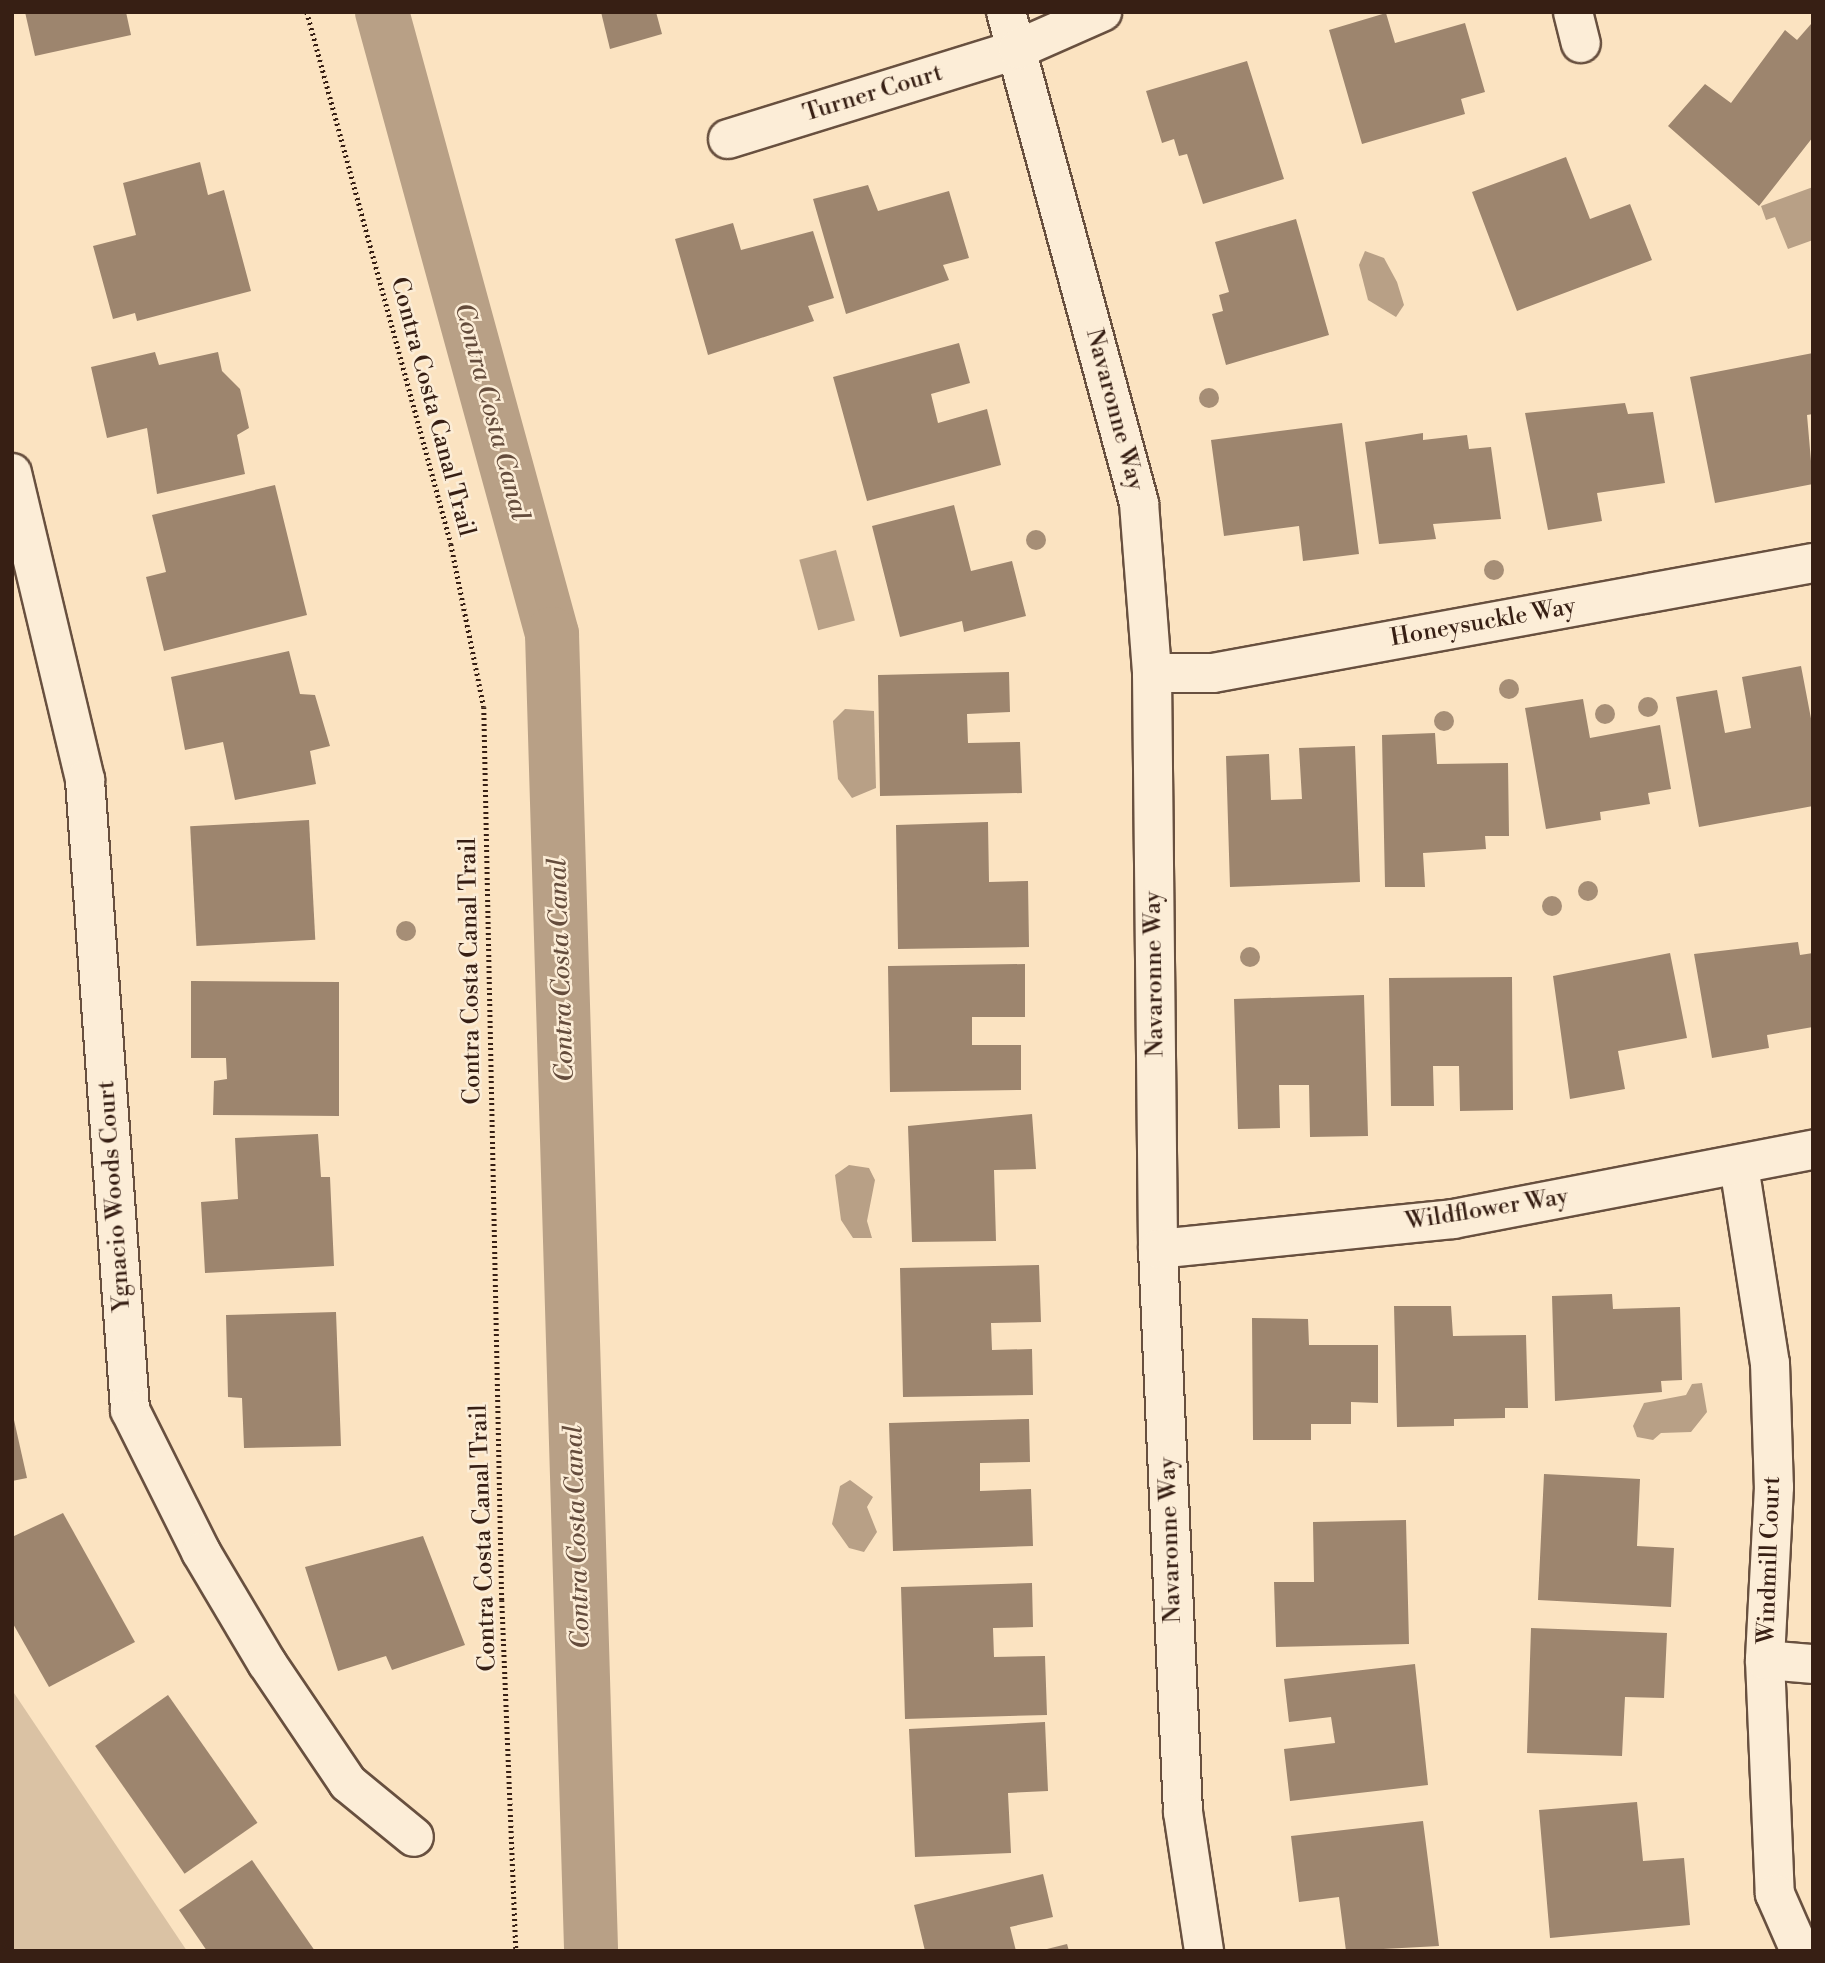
<!DOCTYPE html>
<style>
body{margin:0}
#map{position:relative;width:1825px;height:1963px;overflow:hidden;background:#fbe3c1;font-family:"Libre Bodoni",serif}
div>[style]{position:absolute}
[style*='--x']{left:calc(var(--x)*1px);top:calc(var(--y)*1px);width:calc(var(--w)*1px);rotate:calc(var(--a)*1deg)}
.green>*{inset:0;background:#dac2a4}
.water>*{inset:0;background:#b8a086;transform-origin:0 0}
.canal>*{height:54px;margin:-27px;padding:0 27px;transform-origin:27px;border-radius:27px;background:#b8a086}
.building>*{inset:0;background:#9d856e;transform-origin:0 0}
.path>*{height:4.5px;margin-top:-2.25px;transform-origin:0;background:repeating-linear-gradient(90deg,#371f14 0 2px,transparent 0 5.5px)}
.roads{filter:drop-shadow(2px 0 #68503f) drop-shadow(-2px 0 #68503f) drop-shadow(0 2px #68503f) drop-shadow(0 -2px #68503f)}
.minor>*{height:38px;margin:-19px;padding:0 19px;transform-origin:19px;border-radius:19px;background:#fcedd7}
.trees>*{width:20px;height:20px;margin:-10px;border-radius:50%;background:#a68e76}
span{translate:-50% -50%;white-space:nowrap;text-align:center;line-height:1.15;-webkit-text-stroke:5px #fcedd7;paint-order:stroke}
.street-label{font-size:24px;color:#371f14}
.water-label{font-size:26px;color:#644c3c;font-style:italic}
.frame{position:absolute;inset:0;border:14px solid #371f14;pointer-events:none}
</style>
<div id="map">
<div class="green">
<div style="clip-path:polygon(12px 1690px,187px 1951px,12px 1951px)"></div>
</div>
<div class="water">
<div style="clip-path:polygon(1813px 187px,1813px 240px,1788px 249px,1775px 217px,1766px 220px,1761px 206px)"></div>
<div style="clip-path:polygon(1365px 251px,1384px 258px,1397px 282px,1404px 305px,1396px 317px,1368px 300px,1359px 265px)"></div>
<div style="left:836px;top:550px;width:73px;height:38px;rotate:75deg"></div>
<div style="clip-path:polygon(845px 709px,874px 711px,876px 788px,852px 798px,838px 779px,833px 721px)"></div>
<div style="clip-path:polygon(849px 1165px,869px 1168px,875px 1180px,867px 1221px,872px 1238px,853px 1238px,841px 1220px,835px 1175px)"></div>
<div style="clip-path:polygon(1702px 1383px,1707px 1412px,1691px 1432px,1661px 1433px,1653px 1440px,1637px 1437px,1633px 1426px,1644px 1403px,1686px 1395px,1692px 1384px)"></div>
<div style="clip-path:polygon(850px 1480px,873px 1497px,867px 1507px,877px 1532px,864px 1552px,849px 1548px,832px 1524px,840px 1486px)"></div>
</div>
<div class="canal">
<div style="--x:382;--y:12;--w:645;--a:74.71"></div>
<div style="--x:552;--y:634;--w:1318;--a:88.3"></div>
</div>
<div class="building">
<div style="clip-path:polygon(25px 12px,126px 12px,131px 35px,35px 56px)"></div>
<div style="clip-path:polygon(601px 12px,656px 12px,662px 34px,610px 49px)"></div>
<div style="clip-path:polygon(1386px 13px,1395px 43px,1465px 23px,1485px 92px,1461px 99px,1465px 114px,1362px 144px,1329px 30px)"></div>
<div style="clip-path:polygon(1811px 24px,1813px 137px,1759px 206px,1668px 126px,1705px 84px,1731px 103px,1785px 30px,1797px 40px)"></div>
<div style="clip-path:polygon(1247px 61px,1284px 179px,1203px 204px,1187px 154px,1179px 156px,1174px 139px,1162px 143px,1146px 91px)"></div>
<div style="clip-path:polygon(1566px 157px,1590px 219px,1630px 204px,1652px 260px,1517px 311px,1472px 192px)"></div>
<div style="clip-path:polygon(200px 162px,208px 195px,224px 190px,251px 291px,137px 321px,135px 313px,113px 319px,93px 246px,136px 235px,123px 183px)"></div>
<div style="clip-path:polygon(868px 185px,878px 211px,949px 191px,969px 258px,943px 265px,949px 280px,846px 314px,813px 199px)"></div>
<div style="clip-path:polygon(1296px 219px,1329px 335px,1226px 365px,1212px 314px,1223px 311px,1219px 295px,1229px 292px,1215px 242px)"></div>
<div style="clip-path:polygon(733px 223px,741px 250px,813px 231px,834px 298px,808px 306px,814px 321px,708px 355px,675px 239px)"></div>
<div style="clip-path:polygon(959px 343px,970px 383px,931px 394px,938px 423px,987px 409px,1001px 465px,867px 501px,833px 377px)"></div>
<div style="clip-path:polygon(155px 352px,159px 365px,218px 352px,222px 371px,240px 389px,249px 428px,237px 435px,245px 474px,157px 494px,147px 428px,107px 438px,91px 367px)"></div>
<div style="clip-path:polygon(1813px 353px,1813px 414px,1807px 415px,1813px 484px,1715px 503px,1690px 377px)"></div>
<div style="clip-path:polygon(1625px 403px,1628px 414px,1653px 412px,1665px 483px,1597px 493px,1602px 521px,1548px 530px,1525px 413px)"></div>
<div style="clip-path:polygon(1342px 423px,1359px 554px,1303px 561px,1299px 526px,1224px 536px,1211px 440px)"></div>
<div style="clip-path:polygon(1423px 433px,1423px 440px,1467px 435px,1469px 449px,1491px 447px,1501px 519px,1433px 524px,1436px 539px,1379px 544px,1365px 442px)"></div>
<div style="clip-path:polygon(275px 485px,307px 615px,164px 651px,146px 577px,166px 572px,152px 515px)"></div>
<div style="clip-path:polygon(954px 505px,971px 571px,1012px 561px,1026px 616px,964px 632px,962px 621px,900px 637px,872px 526px)"></div>
<div style="clip-path:polygon(289px 651px,300px 694px,315px 695px,330px 746px,310px 751px,316px 784px,235px 800px,223px 742px,185px 750px,171px 677px)"></div>
<div style="clip-path:polygon(1801px 666px,1813px 729px,1813px 806px,1699px 827px,1676px 697px,1717px 690px,1725px 733px,1751px 728px,1742px 677px)"></div>
<div style="clip-path:polygon(1009px 672px,1010px 712px,967px 714px,968px 743px,1020px 742px,1022px 793px,880px 796px,878px 675px)"></div>
<div style="clip-path:polygon(1583px 699px,1590px 738px,1660px 725px,1671px 789px,1648px 793px,1650px 804px,1600px 812px,1601px 820px,1546px 829px,1525px 708px)"></div>
<div style="clip-path:polygon(1435px 733px,1437px 764px,1508px 763px,1509px 836px,1485px 836px,1486px 849px,1423px 853px,1425px 887px,1385px 887px,1382px 735px)"></div>
<div style="clip-path:polygon(1355px 746px,1360px 882px,1230px 887px,1226px 756px,1269px 754px,1271px 800px,1302px 799px,1299px 748px)"></div>
<div style="left:309px;top:820px;width:120px;height:119px;rotate:87deg"></div>
<div style="clip-path:polygon(988px 822px,989px 882px,1028px 881px,1029px 947px,898px 949px,896px 825px)"></div>
<div style="clip-path:polygon(1798px 942px,1800px 955px,1813px 953px,1813px 1027px,1767px 1035px,1769px 1048px,1712px 1058px,1694px 954px)"></div>
<div style="clip-path:polygon(1670px 953px,1687px 1038px,1618px 1051px,1625px 1089px,1570px 1099px,1553px 976px)"></div>
<div style="clip-path:polygon(1025px 964px,1025px 1017px,972px 1017px,972px 1045px,1021px 1045px,1021px 1090px,890px 1092px,888px 966px)"></div>
<div style="clip-path:polygon(1512px 977px,1513px 1110px,1460px 1111px,1459px 1066px,1433px 1066px,1434px 1106px,1391px 1106px,1389px 978px)"></div>
<div style="clip-path:polygon(191px 981px,339px 982px,339px 1116px,213px 1115px,214px 1081px,227px 1079px,226px 1058px,191px 1058px)"></div>
<div style="clip-path:polygon(1364px 995px,1368px 1136px,1310px 1137px,1309px 1085px,1279px 1085px,1280px 1128px,1238px 1129px,1234px 999px)"></div>
<div style="clip-path:polygon(1032px 1114px,1036px 1169px,994px 1170px,996px 1241px,912px 1242px,908px 1126px)"></div>
<div style="clip-path:polygon(318px 1134px,321px 1177px,330px 1177px,334px 1266px,205px 1273px,201px 1202px,238px 1199px,235px 1138px)"></div>
<div style="clip-path:polygon(1039px 1265px,1041px 1322px,991px 1323px,992px 1350px,1032px 1349px,1033px 1395px,903px 1397px,900px 1268px)"></div>
<div style="clip-path:polygon(1612px 1294px,1613px 1309px,1680px 1307px,1682px 1380px,1661px 1381px,1662px 1392px,1555px 1401px,1552px 1296px)"></div>
<div style="clip-path:polygon(1394px 1306px,1451px 1306px,1453px 1336px,1526px 1335px,1528px 1408px,1505px 1408px,1505px 1418px,1454px 1419px,1454px 1426px,1397px 1427px)"></div>
<div style="clip-path:polygon(336px 1312px,341px 1446px,244px 1448px,242px 1398px,228px 1397px,226px 1315px)"></div>
<div style="clip-path:polygon(1252px 1318px,1308px 1319px,1309px 1345px,1378px 1345px,1378px 1403px,1351px 1402px,1351px 1424px,1311px 1424px,1311px 1440px,1253px 1440px)"></div>
<div style="clip-path:polygon(12px 1411px,27px 1478px,12px 1481px)"></div>
<div style="clip-path:polygon(1029px 1419px,1030px 1462px,980px 1463px,980px 1491px,1031px 1489px,1033px 1546px,893px 1551px,889px 1423px)"></div>
<div style="clip-path:polygon(1544px 1474px,1640px 1479px,1637px 1546px,1674px 1548px,1671px 1607px,1538px 1600px)"></div>
<div style="clip-path:polygon(63px 1513px,135px 1642px,49px 1687px,12px 1622px,12px 1537px)"></div>
<div style="clip-path:polygon(1406px 1520px,1409px 1644px,1276px 1647px,1274px 1582px,1314px 1582px,1313px 1522px)"></div>
<div style="clip-path:polygon(423px 1536px,465px 1645px,392px 1670px,386px 1656px,338px 1671px,305px 1567px)"></div>
<div style="clip-path:polygon(1032px 1583px,1033px 1627px,993px 1628px,994px 1657px,1045px 1656px,1047px 1715px,905px 1719px,901px 1587px)"></div>
<div style="clip-path:polygon(1531px 1628px,1667px 1633px,1664px 1698px,1625px 1697px,1622px 1756px,1527px 1753px)"></div>
<div style="clip-path:polygon(1415px 1664px,1428px 1785px,1290px 1801px,1284px 1749px,1335px 1743px,1331px 1717px,1289px 1722px,1284px 1679px)"></div>
<div style="left:168px;top:1695px;width:156px;height:89px;rotate:55deg"></div>
<div style="clip-path:polygon(1045px 1722px,1048px 1791px,1008px 1793px,1011px 1853px,915px 1857px,909px 1729px)"></div>
<div style="clip-path:polygon(1637px 1802px,1643px 1861px,1684px 1858px,1690px 1925px,1550px 1938px,1539px 1810px)"></div>
<div style="clip-path:polygon(1423px 1821px,1439px 1946px,1346px 1951px,1339px 1897px,1299px 1902px,1291px 1836px)"></div>
<div style="clip-path:polygon(252px 1860px,315px 1951px,207px 1951px,179px 1910px)"></div>
<div style="clip-path:polygon(1043px 1874px,1053px 1917px,1010px 1927px,1016px 1951px,925px 1951px,914px 1905px)"></div>
<div style="clip-path:polygon(1067px 1944px,1069px 1951px,1043px 1951px,1043px 1950px)"></div>
</div>
<div class="path">
<div style="--x:307;--y:12;--w:551;--a:74.85"></div>
<div style="--x:451;--y:544;--w:166;--a:78.6"></div>
<div style="--x:484;--y:707;--w:893;--a:88.85"></div>
<div style="--x:502;--y:1600;--w:351;--a:87.7"></div>
</div>
<div class="roads">
<div class="minor">
<div style="--x:1006;--y:12;--w:509;--a:74.84"></div>
<div style="--x:1139;--y:503;--w:170;--a:85.6"></div>
<div style="--x:1152;--y:673;--w:576;--a:89.4"></div>
<div style="--x:1158;--y:1249;--w:564;--a:87.46"></div>
<div style="--x:1183;--y:1812;--w:141;--a:81.4"></div>
<div style="--x:1573;--y:12;--w:32;--a:76"></div>
<div style="--x:728;--y:139;--w:304;--a:-17.2"></div>
<div style="--x:1018;--y:49;--w:92;--a:-23.8"></div>
<div style="--x:12;--y:473;--w:316;--a:76.6"></div>
<div style="--x:85;--y:780;--w:632;--a:85.91"></div>
<div style="--x:130;--y:1410;--w:159;--a:63.4"></div>
<div style="--x:201;--y:1552;--w:129;--a:59.3"></div>
<div style="--x:267;--y:1663;--w:145;--a:56"></div>
<div style="--x:348;--y:1783;--w:85;--a:39.3"></div>
<div style="--x:1152;--y:673;--w:61;--a:0"></div>
<div style="--x:1213;--y:673;--w:610;--a:-10.39"></div>
<div style="--x:1739;--y:1166;--w:199;--a:81.1"></div>
<div style="--x:1770;--y:1363;--w:124;--a:88.2"></div>
<div style="--x:1774;--y:1487;--w:173;--a:93"></div>
<div style="--x:1765;--y:1660;--w:234;--a:87.6"></div>
<div style="--x:1775;--y:1894;--w:62;--a:66.3"></div>
<div style="--x:1158;--y:1249;--w:297;--a:-5.8"></div>
<div style="--x:1453;--y:1219;--w:367;--a:-10.9"></div>
<div style="--x:1765;--y:1660;--w:48;--a:4.8"></div>
</div>
</div>
<div class="trees">
<div style="left:1209px;top:398px"></div>
<div style="left:1036px;top:540px"></div>
<div style="left:1494px;top:570px"></div>
<div style="left:1509px;top:689px"></div>
<div style="left:1648px;top:707px"></div>
<div style="left:1605px;top:714px"></div>
<div style="left:1444px;top:721px"></div>
<div style="left:1588px;top:891px"></div>
<div style="left:1552px;top:906px"></div>
<div style="left:406px;top:931px"></div>
<div style="left:1250px;top:957px"></div>
</div>
<div class="street-label">
<span style="left:873px;top:94px;rotate:-17deg">Turner Court</span>
<span style="left:432px;top:407px;rotate:75deg">Contra Costa Canal Trail</span>
<span style="left:1114px;top:410px;rotate:75deg">Navaronne Way</span>
<span style="left:1483px;top:623px;rotate:-10deg">Honeysuckle Way</span>
<span style="left:471px;top:971px;rotate:-91deg">Contra Costa Canal Trail</span>
<span style="left:1155px;top:974px;rotate:-91deg">Navaronne Way</span>
<span style="left:115px;top:1196px;rotate:-94deg">Ygnacio Woods Court</span>
<span style="left:1487px;top:1210px;rotate:-9deg">Wildflower Way</span>
<span style="left:484px;top:1538px;rotate:-92deg">Contra Costa Canal Trail</span>
<span style="left:1171px;top:1540px;rotate:-92deg">Navaronne Way</span>
<span style="left:1770px;top:1560px;rotate:-88deg">Windmill Court</span>
</div>
<div class="water-label">
<span style="left:491px;top:412px;rotate:75deg">Contra Costa Canal</span>
<span style="left:562px;top:970px;rotate:-92deg">Contra Costa Canal</span>
<span style="left:578px;top:1537px;rotate:-92deg">Contra Costa Canal</span>
</div>
<div class="frame"></div>
</div>
